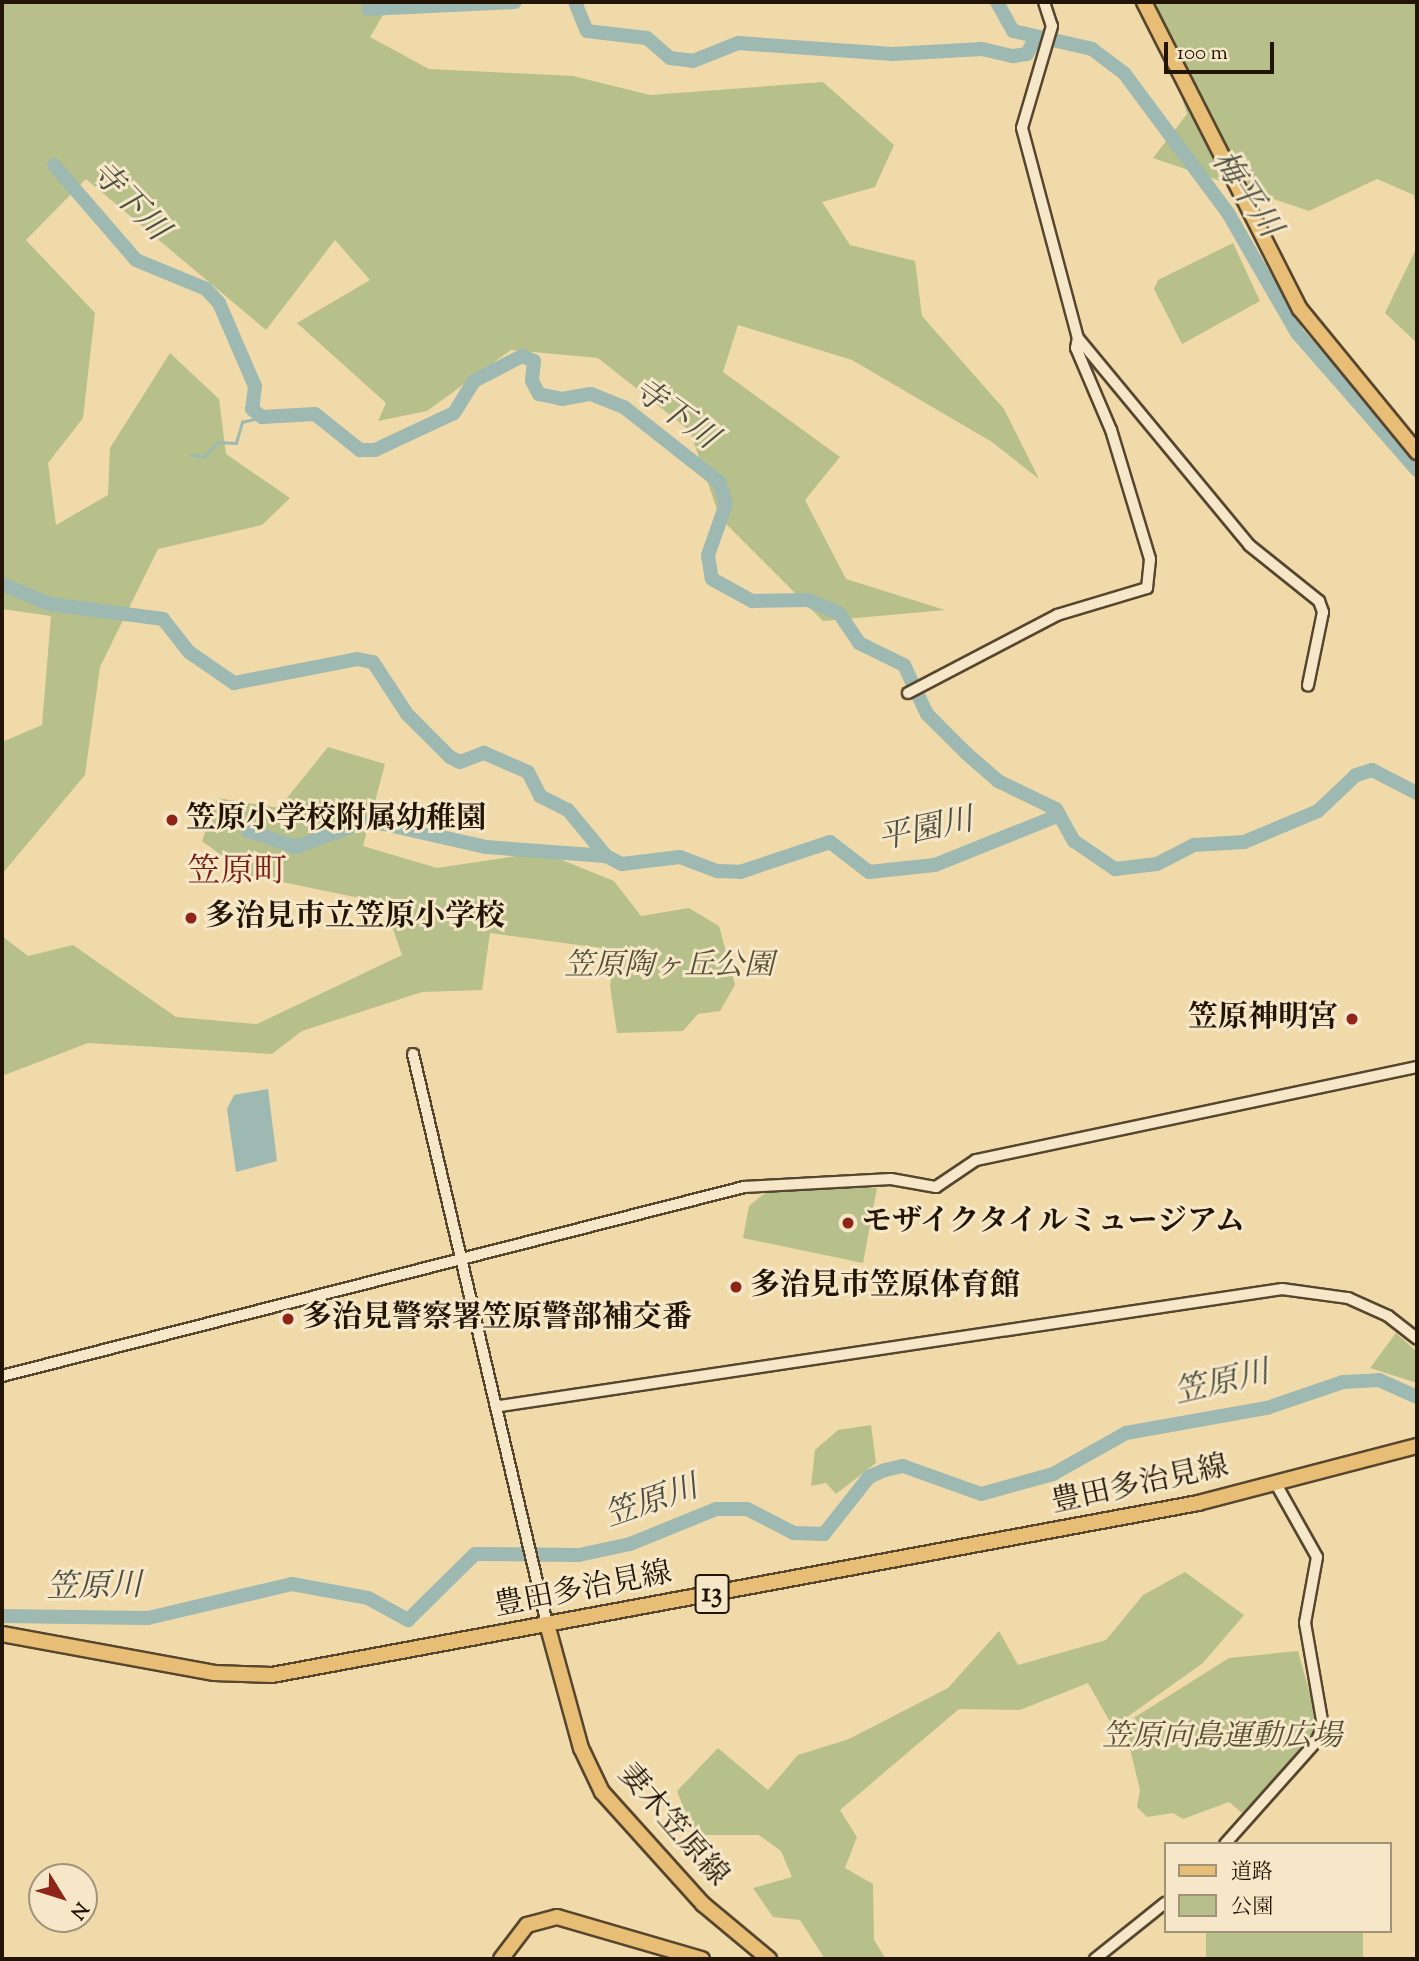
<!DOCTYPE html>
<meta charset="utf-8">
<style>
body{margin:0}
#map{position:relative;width:1419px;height:1961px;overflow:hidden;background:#f0daaa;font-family:"Sorts Mill Goudy","Noto Serif JP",serif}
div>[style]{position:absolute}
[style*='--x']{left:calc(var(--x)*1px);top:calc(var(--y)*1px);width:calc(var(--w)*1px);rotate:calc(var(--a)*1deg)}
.green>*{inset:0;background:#b7c08a;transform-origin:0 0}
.water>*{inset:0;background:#9db9b1}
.stream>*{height:2.5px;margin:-1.25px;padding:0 1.25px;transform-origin:1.25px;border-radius:1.25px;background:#9db9b1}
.river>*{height:14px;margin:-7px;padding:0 7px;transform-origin:7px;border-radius:7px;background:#9db9b1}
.roads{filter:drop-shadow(2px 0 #56462e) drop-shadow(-2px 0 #56462e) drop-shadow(0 2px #56462e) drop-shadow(0 -2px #56462e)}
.minor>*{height:10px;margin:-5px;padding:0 5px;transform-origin:5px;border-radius:5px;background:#f5e7c8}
.major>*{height:14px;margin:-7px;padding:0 7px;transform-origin:7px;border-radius:7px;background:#e8bd75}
.dots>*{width:19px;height:19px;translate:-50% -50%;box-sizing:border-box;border:4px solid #f5e7c8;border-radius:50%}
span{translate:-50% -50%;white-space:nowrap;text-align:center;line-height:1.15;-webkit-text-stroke:6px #f5e7c8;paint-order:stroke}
.shield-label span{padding:2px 5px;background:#f5e7c8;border:2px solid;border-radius:5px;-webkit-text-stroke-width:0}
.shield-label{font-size:28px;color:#221505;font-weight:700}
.poi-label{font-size:30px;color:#221505;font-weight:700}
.left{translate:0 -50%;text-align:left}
.right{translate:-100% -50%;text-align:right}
.park-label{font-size:30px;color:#565134;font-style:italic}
.street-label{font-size:30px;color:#221505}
.water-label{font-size:32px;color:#4d4e41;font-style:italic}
.quarter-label{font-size:33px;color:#7a1f14}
.frame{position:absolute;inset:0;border:4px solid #221505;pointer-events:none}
.legend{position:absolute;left:1164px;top:1842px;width:228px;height:91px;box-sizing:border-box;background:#f5e7c8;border:2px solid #a1937a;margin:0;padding:9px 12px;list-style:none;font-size:21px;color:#221505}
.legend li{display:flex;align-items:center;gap:14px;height:35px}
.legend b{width:35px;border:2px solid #a1937a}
.north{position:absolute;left:28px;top:1863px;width:70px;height:70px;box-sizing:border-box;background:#f5e7c8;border:2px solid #a1937a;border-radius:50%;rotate:128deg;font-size:19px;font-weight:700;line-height:28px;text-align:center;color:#221505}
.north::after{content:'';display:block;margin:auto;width:24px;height:32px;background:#8f2418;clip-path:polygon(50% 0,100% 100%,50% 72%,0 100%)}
.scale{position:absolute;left:1164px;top:42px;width:110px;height:32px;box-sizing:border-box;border:4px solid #221505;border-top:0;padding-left:9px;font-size:21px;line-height:24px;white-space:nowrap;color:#221505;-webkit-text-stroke:5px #f5e7c8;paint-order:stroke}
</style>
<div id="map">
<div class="green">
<div style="clip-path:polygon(2px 2px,403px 2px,390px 3px,370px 37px,429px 69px,573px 76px,650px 95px,823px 82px,894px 145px,875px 187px,822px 202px,850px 245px,915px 261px,922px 316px,1004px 409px,1039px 479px,992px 442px,852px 360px,738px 325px,723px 372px,840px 457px,805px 500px,846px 579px,945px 610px,823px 621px,720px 518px,690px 431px,598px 358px,511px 350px,427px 411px,378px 421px,386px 403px,297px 323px,370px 280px,335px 240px,266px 330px,86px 179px,26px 240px,95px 313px,83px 418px,48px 463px,56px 525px,108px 495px,110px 448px,170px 353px,219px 399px,226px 454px,290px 498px,262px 525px,158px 549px,100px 667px,85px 775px,2px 874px,2px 742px,42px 725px,51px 616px,2px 609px)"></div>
<div style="clip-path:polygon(1152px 2px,1417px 2px,1417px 218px,1414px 195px,1377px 179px,1309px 211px,1153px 158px,1187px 114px)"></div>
<div style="clip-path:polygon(1233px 243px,1260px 301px,1182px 344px,1154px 289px,1158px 280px)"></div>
<div style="clip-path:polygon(1417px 247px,1417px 343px,1385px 313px)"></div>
<div style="clip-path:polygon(328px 747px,385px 764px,363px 846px,437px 868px,542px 852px,614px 881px,641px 916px,689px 908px,719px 926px,735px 985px,720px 1011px,698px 1014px,683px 1031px,617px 1033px,610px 986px,616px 950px,490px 933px,482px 990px,422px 992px,302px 1031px,272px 1054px,88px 1043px,2px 1076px,2px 936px,28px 956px,73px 945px,176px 1017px,257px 1024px,402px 955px,384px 903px,248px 875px,202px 841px,217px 798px,279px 808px)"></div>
<div style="clip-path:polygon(841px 1186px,877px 1188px,863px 1263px,743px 1238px,749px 1206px,765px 1193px)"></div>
<div style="clip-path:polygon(1396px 1333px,1417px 1352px,1417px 1383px,1370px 1368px)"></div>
<div style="clip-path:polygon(871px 1425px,876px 1463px,836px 1494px,826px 1483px,811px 1486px,815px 1450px,838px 1430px)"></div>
<div style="clip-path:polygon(1185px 1572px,1244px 1615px,1203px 1663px,1113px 1727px,1088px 1683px,1020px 1710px,959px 1709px,840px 1810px,857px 1837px,845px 1868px,873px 1884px,874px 1940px,886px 1959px,825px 1959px,800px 1920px,773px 1917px,753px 1888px,792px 1877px,781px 1851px,759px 1835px,694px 1835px,677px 1791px,718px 1748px,768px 1790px,798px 1755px,849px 1739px,948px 1688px,999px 1631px,1018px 1665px,1106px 1640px,1143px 1595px)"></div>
<div style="clip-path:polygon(1298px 1651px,1315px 1712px,1312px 1735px,1301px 1750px,1242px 1813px,1229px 1802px,1183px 1819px,1173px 1813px,1147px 1817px,1137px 1807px,1140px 1790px,1124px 1724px,1229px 1658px)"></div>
<div style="left:1206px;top:1931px;width:157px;height:29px"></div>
</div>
<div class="water">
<div style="clip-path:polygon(268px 1089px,277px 1161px,236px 1172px,227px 1109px,234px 1095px)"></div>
</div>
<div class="stream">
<div style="--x:191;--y:454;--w:13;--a:13"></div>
<div style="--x:204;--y:457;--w:21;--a:-47"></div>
<div style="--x:218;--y:442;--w:18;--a:3"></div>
<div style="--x:236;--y:443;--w:22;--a:-74"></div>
<div style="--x:242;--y:422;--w:21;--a:-14"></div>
</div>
<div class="river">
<div style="--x:575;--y:2;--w:31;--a:68"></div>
<div style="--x:587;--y:31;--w:60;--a:6.7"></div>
<div style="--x:647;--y:38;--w:30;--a:41"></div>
<div style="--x:670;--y:58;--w:23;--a:7"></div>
<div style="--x:693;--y:61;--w:48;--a:-21.8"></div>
<div style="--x:738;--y:43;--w:155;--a:4.1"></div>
<div style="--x:893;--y:54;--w:89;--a:-3.2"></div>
<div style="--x:982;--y:49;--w:32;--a:13"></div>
<div style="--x:1013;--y:56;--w:14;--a:-8"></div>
<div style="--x:1027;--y:54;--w:16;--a:-63"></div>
<div style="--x:997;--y:2;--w:33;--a:61"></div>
<div style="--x:1013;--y:31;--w:81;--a:12.8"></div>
<div style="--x:1092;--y:49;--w:40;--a:37"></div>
<div style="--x:1124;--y:73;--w:174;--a:53.4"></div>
<div style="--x:1228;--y:213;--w:138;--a:60.1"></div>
<div style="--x:1297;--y:333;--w:182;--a:48.8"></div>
<div style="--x:368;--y:9;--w:147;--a:-2.7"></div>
<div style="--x:54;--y:165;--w:125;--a:49.2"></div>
<div style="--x:136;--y:260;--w:76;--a:22.5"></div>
<div style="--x:206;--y:289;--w:19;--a:47"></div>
<div style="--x:219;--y:303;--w:90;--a:66.6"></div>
<div style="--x:255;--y:386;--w:23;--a:97"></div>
<div style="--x:252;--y:409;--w:13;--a:39"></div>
<div style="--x:262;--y:417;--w:53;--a:-3.2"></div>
<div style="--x:315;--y:414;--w:58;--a:38.7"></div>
<div style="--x:360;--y:450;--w:15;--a:0"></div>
<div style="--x:375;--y:450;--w:87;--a:-25.1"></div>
<div style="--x:454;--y:413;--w:38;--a:-58"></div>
<div style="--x:474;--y:381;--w:54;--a:-27.5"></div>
<div style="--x:522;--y:356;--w:13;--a:23"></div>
<div style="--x:534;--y:361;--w:20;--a:96"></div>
<div style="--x:532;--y:381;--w:15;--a:62"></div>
<div style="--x:539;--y:394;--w:24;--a:12"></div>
<div style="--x:562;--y:399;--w:29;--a:-10"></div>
<div style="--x:591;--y:394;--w:37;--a:22"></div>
<div style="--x:625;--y:408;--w:120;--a:38.2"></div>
<div style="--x:719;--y:482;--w:23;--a:72"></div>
<div style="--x:726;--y:504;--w:54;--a:109.4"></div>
<div style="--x:708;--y:555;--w:24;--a:81"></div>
<div style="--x:712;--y:579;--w:46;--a:28.8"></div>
<div style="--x:752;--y:601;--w:56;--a:-1"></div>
<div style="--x:808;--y:600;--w:34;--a:23"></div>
<div style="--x:839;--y:613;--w:36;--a:56"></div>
<div style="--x:859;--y:643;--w:50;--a:26.1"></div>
<div style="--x:904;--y:665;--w:54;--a:64.9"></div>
<div style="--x:927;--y:714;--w:55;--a:45"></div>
<div style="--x:966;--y:753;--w:43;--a:41.2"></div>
<div style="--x:998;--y:781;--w:64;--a:25.8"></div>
<div style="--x:1056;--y:809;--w:37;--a:61"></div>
<div style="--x:1074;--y:841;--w:50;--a:34.3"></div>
<div style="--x:1115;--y:869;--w:42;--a:-6.8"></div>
<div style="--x:1157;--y:864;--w:42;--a:-27.2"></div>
<div style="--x:1194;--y:845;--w:50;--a:-3.4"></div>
<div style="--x:1244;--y:842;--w:80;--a:-22.7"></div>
<div style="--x:1318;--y:811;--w:52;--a:-43.5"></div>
<div style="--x:1356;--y:775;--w:17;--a:-17"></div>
<div style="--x:1372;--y:770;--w:51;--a:27.1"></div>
<div style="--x:2;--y:584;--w:51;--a:23.1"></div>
<div style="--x:49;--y:604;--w:115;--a:7.5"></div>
<div style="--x:163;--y:619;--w:42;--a:51.8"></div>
<div style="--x:189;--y:652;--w:55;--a:34.6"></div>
<div style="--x:234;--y:683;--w:125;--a:-11"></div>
<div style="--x:357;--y:659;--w:16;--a:11"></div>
<div style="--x:373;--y:662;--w:62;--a:56.8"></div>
<div style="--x:407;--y:714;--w:61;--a:45"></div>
<div style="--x:450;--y:757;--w:11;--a:27"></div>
<div style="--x:460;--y:762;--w:26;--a:-21"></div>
<div style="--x:484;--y:753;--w:48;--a:23.4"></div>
<div style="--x:528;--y:772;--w:27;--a:63"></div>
<div style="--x:540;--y:796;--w:31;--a:27"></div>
<div style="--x:568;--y:810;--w:60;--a:50.4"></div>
<div style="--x:248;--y:831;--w:51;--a:18.4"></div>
<div style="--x:296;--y:847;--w:69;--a:-20.3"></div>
<div style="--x:361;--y:823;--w:23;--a:2"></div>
<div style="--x:384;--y:824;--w:105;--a:12.7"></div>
<div style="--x:486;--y:847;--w:120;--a:4.3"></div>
<div style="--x:606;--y:856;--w:18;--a:27"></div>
<div style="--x:622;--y:864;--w:58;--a:-6.9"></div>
<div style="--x:680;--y:857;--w:40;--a:21"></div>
<div style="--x:717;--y:871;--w:23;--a:2"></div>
<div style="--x:740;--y:872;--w:95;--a:-18.4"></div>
<div style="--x:830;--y:842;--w:49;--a:37.6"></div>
<div style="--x:869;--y:872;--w:66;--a:-6.1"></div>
<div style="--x:935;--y:865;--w:131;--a:-21.9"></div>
<div style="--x:2;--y:1616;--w:146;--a:0.8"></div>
<div style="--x:148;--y:1618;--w:148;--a:-13.3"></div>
<div style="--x:292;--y:1584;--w:77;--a:10.4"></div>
<div style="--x:368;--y:1598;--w:46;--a:28.8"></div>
<div style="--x:408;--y:1620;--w:94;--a:-44.6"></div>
<div style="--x:475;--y:1554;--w:104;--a:0.6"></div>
<div style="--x:579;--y:1555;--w:52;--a:-12.2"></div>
<div style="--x:630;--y:1544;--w:93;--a:-22.1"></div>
<div style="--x:716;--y:1509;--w:31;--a:0"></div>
<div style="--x:747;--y:1509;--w:53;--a:27.1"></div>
<div style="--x:794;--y:1533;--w:30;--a:2"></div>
<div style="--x:824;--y:1534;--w:73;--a:-51.7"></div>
<div style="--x:869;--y:1477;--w:17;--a:-24"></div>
<div style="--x:885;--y:1470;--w:18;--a:-13"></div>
<div style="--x:903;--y:1466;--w:83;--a:19.7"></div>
<div style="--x:981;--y:1494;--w:75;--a:-15.5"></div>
<div style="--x:1053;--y:1474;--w:84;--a:-29.3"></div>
<div style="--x:1126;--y:1433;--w:143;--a:-10.1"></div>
<div style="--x:1267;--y:1408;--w:80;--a:-18.9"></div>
<div style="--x:1343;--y:1382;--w:36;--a:-3"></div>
<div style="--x:1379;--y:1380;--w:42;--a:24.1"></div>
</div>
<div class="roads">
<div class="minor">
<div style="--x:1044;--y:2;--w:25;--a:72"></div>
<div style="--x:1052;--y:26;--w:106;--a:106.4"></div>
<div style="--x:1022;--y:128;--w:217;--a:75.1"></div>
<div style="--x:1078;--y:338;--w:268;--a:50.4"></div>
<div style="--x:1249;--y:545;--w:90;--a:38.7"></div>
<div style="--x:1319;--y:601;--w:12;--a:70"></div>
<div style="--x:1323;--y:612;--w:75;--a:101.6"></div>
<div style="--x:908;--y:693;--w:168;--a:-27.6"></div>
<div style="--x:1057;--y:615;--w:94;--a:-16.7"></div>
<div style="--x:1147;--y:588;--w:29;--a:-84"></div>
<div style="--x:1150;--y:559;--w:135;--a:-106.8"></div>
<div style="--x:1111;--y:430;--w:89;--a:-113.1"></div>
<div style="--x:1076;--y:348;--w:10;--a:-79"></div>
<div style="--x:413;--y:1054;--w:586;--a:76.77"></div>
<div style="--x:2;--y:1376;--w:766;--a:-14.29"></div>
<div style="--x:744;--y:1187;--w:147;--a:-3.1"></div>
<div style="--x:891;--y:1179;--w:46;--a:10.1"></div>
<div style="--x:936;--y:1187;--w:48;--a:-34"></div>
<div style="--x:976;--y:1160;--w:451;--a:-11.9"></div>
<div style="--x:500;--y:1406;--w:791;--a:-8.51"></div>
<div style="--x:1282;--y:1289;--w:67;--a:7.8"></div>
<div style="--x:1348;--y:1298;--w:44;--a:24.2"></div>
<div style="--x:1388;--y:1316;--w:37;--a:38"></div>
<div style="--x:1225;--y:1844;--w:137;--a:-48.3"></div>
<div style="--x:1316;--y:1742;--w:17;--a:-66"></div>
<div style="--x:1323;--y:1726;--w:105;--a:-99.9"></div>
<div style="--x:1305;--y:1623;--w:67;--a:-79.7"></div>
<div style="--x:1317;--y:1557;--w:84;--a:-119.3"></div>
<div style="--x:1095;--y:1959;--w:90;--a:-38.7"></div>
</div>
<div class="major">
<div style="--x:1144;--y:2;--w:344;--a:63.1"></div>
<div style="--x:1300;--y:309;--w:185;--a:50.7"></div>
<div style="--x:547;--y:1624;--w:129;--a:74.7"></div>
<div style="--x:581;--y:1748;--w:49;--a:64.5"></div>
<div style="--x:602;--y:1792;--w:151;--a:48"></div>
<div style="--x:703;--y:1904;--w:86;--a:39.8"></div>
<div style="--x:2;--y:1634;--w:216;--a:10.4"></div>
<div style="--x:214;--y:1673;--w:58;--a:2"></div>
<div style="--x:272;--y:1675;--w:942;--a:-10.52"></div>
<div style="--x:1198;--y:1503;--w:226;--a:-14.6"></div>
<div style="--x:501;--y:1959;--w:43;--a:-52.6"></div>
<div style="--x:527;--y:1925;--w:31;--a:-15"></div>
<div style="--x:557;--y:1917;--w:151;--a:16.2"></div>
</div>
</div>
<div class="dots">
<div style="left:172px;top:820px;background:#8f2418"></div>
<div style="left:191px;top:918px;background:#8f2418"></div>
<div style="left:1352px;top:1019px;background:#8f2418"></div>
<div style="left:848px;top:1223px;background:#8f2418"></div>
<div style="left:736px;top:1287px;background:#8f2418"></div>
<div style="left:288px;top:1319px;background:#8f2418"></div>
</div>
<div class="shield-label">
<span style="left:712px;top:1594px">13</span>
</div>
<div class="poi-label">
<span class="left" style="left:186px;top:820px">笠原小学校附属幼稚園</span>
<span class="left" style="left:205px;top:918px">多治見市立笠原小学校</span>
<span class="right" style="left:1338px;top:1019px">笠原神明宮</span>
<span class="left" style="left:862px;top:1223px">モザイクタイルミュージアム</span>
<span class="left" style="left:750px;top:1287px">多治見市笠原体育館</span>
<span class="left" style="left:302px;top:1319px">多治見警察署笠原警部補交番</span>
</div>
<div class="park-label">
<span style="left:669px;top:967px">笠原陶ヶ丘公園</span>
<span style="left:1222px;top:1738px">笠原向島運動広場</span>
</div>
<div class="street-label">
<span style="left:1140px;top:1486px;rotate:-12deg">豊田多治見線</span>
<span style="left:583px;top:1591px;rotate:-11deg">豊田多治見線</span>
<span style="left:672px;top:1826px;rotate:49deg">妻木笠原線</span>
</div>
<div class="water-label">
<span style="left:1245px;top:195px;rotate:56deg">梅平川</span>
<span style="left:128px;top:202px;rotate:46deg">寺下川</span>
<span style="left:674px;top:415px;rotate:36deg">寺下川</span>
<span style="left:926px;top:831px;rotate:-12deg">平園川</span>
<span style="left:1222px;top:1384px;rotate:-13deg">笠原川</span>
<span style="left:652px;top:1503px;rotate:-19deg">笠原川</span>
<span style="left:94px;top:1588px;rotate:-1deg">笠原川</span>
</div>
<div class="quarter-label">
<span style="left:237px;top:874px">笠原町</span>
</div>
<div class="frame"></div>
<ul class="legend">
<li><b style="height:9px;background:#e8bd75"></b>道路</li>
<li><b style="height:19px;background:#b7c08a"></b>公園</li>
</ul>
<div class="north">N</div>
<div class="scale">100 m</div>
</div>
